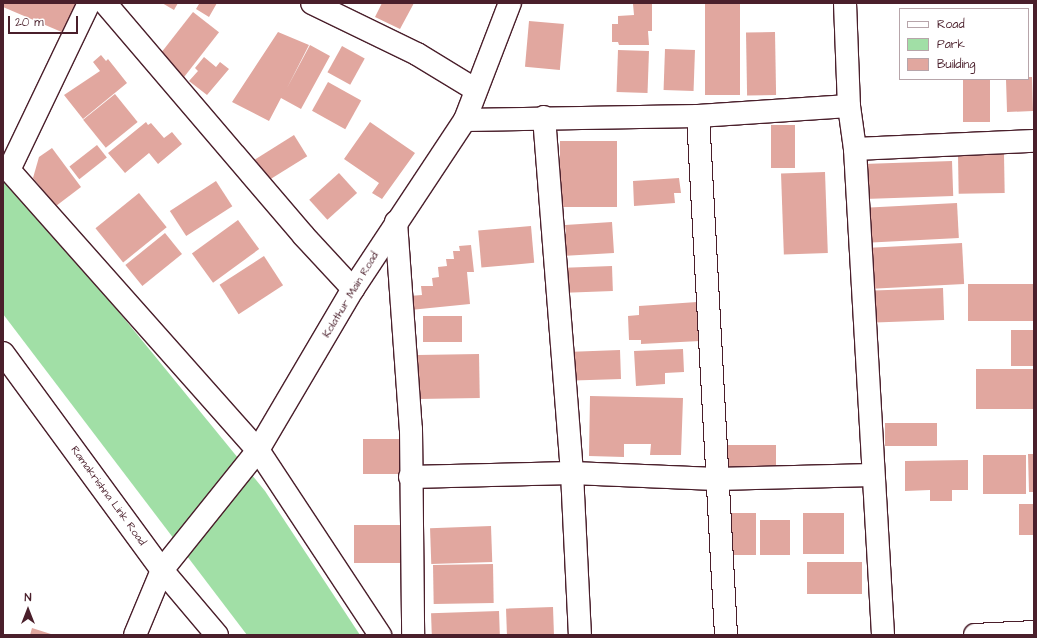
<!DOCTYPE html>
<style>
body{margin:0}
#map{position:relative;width:1037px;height:638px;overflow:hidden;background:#fff;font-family:"Architects Daughter",sans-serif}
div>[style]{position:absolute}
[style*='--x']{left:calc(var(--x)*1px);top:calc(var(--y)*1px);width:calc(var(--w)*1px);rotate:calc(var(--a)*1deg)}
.green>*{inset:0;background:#a1dfa6}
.building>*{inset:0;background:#e1a79f;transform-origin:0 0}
.roads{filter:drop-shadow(1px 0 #4a1f2b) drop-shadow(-1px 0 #4a1f2b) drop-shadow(0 1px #4a1f2b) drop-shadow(0 -1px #4a1f2b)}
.minor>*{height:22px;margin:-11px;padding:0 11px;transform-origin:11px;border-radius:11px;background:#fff}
span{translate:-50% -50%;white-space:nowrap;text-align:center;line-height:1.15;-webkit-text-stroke:3px #fff;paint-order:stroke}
.street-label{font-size:11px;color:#4a1f2b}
.frame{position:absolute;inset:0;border:4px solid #4a1f2b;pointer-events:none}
.legend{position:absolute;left:899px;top:8px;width:130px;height:72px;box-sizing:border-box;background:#fff;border:1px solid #b7a5aa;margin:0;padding:5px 7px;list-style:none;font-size:12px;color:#4a1f2b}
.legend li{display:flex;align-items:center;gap:8px;height:20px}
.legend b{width:20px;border:1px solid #b7a5aa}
.north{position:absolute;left:8px;top:590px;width:40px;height:40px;-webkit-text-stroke:3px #fff;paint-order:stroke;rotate:0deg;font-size:11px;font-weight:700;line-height:16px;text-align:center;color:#4a1f2b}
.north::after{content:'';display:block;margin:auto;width:14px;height:18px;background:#4a1f2b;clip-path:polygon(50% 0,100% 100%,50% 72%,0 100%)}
.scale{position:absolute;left:8px;top:16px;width:70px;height:18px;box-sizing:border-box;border:2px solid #4a1f2b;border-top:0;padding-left:5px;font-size:12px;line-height:14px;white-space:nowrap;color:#4a1f2b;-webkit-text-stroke:3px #fff;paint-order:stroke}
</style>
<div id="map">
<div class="green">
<div style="clip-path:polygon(3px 170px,265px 491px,360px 635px,247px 635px,3px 314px)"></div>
</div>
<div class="building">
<div style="clip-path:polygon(3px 3px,77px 3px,64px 33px,3px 7px)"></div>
<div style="clip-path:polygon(162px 3px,178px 3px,174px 10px)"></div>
<div style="clip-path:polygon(196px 3px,217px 3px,209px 17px,196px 9px,199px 4px)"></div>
<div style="clip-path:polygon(382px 3px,414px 3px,400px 29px,375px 17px)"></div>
<div style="left:705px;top:3px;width:35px;height:92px"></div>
<div style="clip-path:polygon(633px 4px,652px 4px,652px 31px,648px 31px,649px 45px,619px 45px,618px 42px,612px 42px,612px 24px,618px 24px,618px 16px,634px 15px)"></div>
<div style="left:193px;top:12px;width:33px;height:58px;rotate:38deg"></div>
<div style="left:529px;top:21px;width:35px;height:46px;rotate:5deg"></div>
<div style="clip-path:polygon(278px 32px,309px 45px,287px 88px,310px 45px,330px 56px,301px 109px,281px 98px,269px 121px,232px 102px)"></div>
<div style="left:775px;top:32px;width:63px;height:29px;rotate:89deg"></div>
<div style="left:342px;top:46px;width:26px;height:30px;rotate:29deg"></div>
<div style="left:665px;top:49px;width:30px;height:41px;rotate:2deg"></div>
<div style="left:618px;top:50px;width:31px;height:42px;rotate:2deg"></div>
<div style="clip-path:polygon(101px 55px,106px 61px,108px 59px,127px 83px,83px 119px,64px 95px,100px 71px,93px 62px)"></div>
<div style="clip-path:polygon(204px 57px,216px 67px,220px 62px,229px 69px,207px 95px,189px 81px,198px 71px,195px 68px)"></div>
<div style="clip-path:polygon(1028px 77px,1032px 77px,1033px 111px,1007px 112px,1006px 79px)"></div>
<div style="left:963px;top:79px;width:27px;height:43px"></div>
<div style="left:328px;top:82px;width:38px;height:33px;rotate:29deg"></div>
<div style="left:115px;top:94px;width:36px;height:41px;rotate:51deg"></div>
<div style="clip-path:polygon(146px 122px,148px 125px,151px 123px,164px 138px,172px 132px,182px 144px,158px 164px,149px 153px,125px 173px,108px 153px)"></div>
<div style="clip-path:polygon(370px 122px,415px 153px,382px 199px,372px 193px,379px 183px,344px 159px)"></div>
<div style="left:771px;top:125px;width:24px;height:43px"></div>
<div style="left:294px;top:135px;width:25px;height:46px;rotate:58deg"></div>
<div style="left:560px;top:141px;width:57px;height:66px"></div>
<div style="left:97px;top:145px;width:16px;height:35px;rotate:52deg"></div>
<div style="clip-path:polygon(52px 148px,81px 187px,56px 206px,33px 178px,39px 157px)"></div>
<div style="left:1004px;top:154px;width:39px;height:46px;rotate:89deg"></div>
<div style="left:952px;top:161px;width:35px;height:89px;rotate:88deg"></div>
<div style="left:825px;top:172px;width:81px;height:44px;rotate:88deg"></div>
<div style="left:339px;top:173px;width:27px;height:40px;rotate:48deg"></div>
<div style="clip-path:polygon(679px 178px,681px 193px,674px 193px,675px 203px,634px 206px,633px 181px)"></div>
<div style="left:216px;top:181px;width:30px;height:55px;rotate:57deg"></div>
<div style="left:139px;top:193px;width:44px;height:56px;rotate:51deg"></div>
<div style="left:957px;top:203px;width:35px;height:92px;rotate:87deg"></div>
<div style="left:238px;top:220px;width:36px;height:57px;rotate:54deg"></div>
<div style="clip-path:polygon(612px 222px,614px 253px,562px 256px,561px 234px,566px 234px,565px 225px)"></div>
<div style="left:531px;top:226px;width:37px;height:53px;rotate:85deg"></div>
<div style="left:165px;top:233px;width:27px;height:51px;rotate:51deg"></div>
<div style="left:962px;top:243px;width:41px;height:92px;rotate:87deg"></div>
<div style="clip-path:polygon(471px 245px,474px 272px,467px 272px,470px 304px,410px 310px,409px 296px,422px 295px,421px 286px,433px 286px,432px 278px,439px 277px,438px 267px,447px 266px,446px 259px,454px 259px,453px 251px,460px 251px,459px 246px)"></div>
<div style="left:264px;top:256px;width:35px;height:53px;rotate:57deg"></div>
<div style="left:612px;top:266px;width:25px;height:47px;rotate:88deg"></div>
<div style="left:1034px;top:284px;width:37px;height:66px;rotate:90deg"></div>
<div style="left:943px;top:288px;width:32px;height:69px;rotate:88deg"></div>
<div style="clip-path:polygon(697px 302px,700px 341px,641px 344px,641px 340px,629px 340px,628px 316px,639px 315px,639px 306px)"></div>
<div style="left:423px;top:316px;width:39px;height:26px"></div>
<div style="left:1011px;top:330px;width:23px;height:36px"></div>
<div style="clip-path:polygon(683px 349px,684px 372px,665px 373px,665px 384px,636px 386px,634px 351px)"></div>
<div style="left:620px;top:350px;width:29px;height:47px;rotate:88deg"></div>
<div style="left:479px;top:354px;width:44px;height:62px;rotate:89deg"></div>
<div style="left:976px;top:369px;width:58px;height:40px"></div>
<div style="clip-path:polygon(590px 396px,683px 398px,681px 455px,650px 455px,651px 444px,624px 444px,624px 457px,589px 456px)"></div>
<div style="left:885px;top:423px;width:52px;height:23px"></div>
<div style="left:363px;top:439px;width:42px;height:35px"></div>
<div style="left:776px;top:445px;width:26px;height:49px;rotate:90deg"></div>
<div style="clip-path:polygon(1028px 454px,1034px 454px,1034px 492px,1029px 492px)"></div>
<div style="left:1026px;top:455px;width:39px;height:43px;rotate:90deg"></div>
<div style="clip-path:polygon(968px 460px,968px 490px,952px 490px,952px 501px,930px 501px,930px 490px,905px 491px,905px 461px)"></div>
<div style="left:1019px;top:504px;width:15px;height:31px"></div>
<div style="left:724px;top:513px;width:32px;height:42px"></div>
<div style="left:803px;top:513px;width:41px;height:41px"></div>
<div style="left:760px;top:520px;width:30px;height:35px"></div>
<div style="left:354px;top:525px;width:47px;height:38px"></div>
<div style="left:491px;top:526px;width:36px;height:61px;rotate:88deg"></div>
<div style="left:807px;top:562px;width:55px;height:32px"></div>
<div style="left:493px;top:564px;width:39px;height:60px;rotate:89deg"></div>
<div style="left:553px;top:607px;width:28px;height:47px;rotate:88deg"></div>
<div style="left:499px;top:611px;width:24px;height:68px;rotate:88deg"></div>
<div style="clip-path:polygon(32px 628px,54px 635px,30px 635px)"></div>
</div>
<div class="roads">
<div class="minor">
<div style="--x:89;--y:3;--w:185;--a:115.6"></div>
<div style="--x:9;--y:170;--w:375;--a:48.4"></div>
<div style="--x:258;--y:450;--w:222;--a:56.6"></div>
<div style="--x:105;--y:3;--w:306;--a:49.5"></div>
<div style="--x:304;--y:236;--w:72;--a:47.2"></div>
<div style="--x:312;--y:3;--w:117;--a:25.9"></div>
<div style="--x:417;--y:54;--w:69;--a:31.4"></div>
<div style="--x:845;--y:3;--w:103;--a:87.8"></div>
<div style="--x:849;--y:106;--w:43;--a:82.1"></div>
<div style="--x:855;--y:149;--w:487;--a:86.7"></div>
<div style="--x:698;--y:116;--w:520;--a:86.91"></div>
<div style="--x:544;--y:117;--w:357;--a:85.5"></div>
<div style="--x:572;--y:473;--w:162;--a:87.2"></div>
<div style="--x:465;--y:120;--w:233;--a:-1"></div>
<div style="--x:698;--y:116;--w:151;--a:-3.8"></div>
<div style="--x:855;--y:149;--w:179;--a:-2.6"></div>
<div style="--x:396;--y:222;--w:208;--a:85.9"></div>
<div style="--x:411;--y:429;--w:206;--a:89.4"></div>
<div style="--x:3;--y:353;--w:269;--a:53.8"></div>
<div style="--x:162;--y:570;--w:85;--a:49.8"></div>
<div style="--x:410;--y:477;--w:162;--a:-1.4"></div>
<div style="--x:572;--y:473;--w:144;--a:2.4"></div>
<div style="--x:716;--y:479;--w:157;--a:-1.5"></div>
<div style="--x:135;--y:635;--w:70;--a:-67.4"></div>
<div style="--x:162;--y:570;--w:154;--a:-51.3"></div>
<div style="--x:258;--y:450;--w:187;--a:-59.5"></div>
<div style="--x:353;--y:289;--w:203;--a:-56.5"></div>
<div style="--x:465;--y:120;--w:125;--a:-69"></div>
<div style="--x:975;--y:635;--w:59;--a:-2.9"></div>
</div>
</div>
<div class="street-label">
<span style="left:351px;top:295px;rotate:-59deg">Kolathur Main Road</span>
<span style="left:108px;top:496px;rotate:54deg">Ramakrishna Link Road</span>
</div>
<div class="frame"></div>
<ul class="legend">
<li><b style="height:5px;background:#fff"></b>Road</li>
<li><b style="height:11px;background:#a1dfa6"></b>Park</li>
<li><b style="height:11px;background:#e1a79f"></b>Building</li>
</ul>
<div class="north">N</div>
<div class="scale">20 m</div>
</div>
